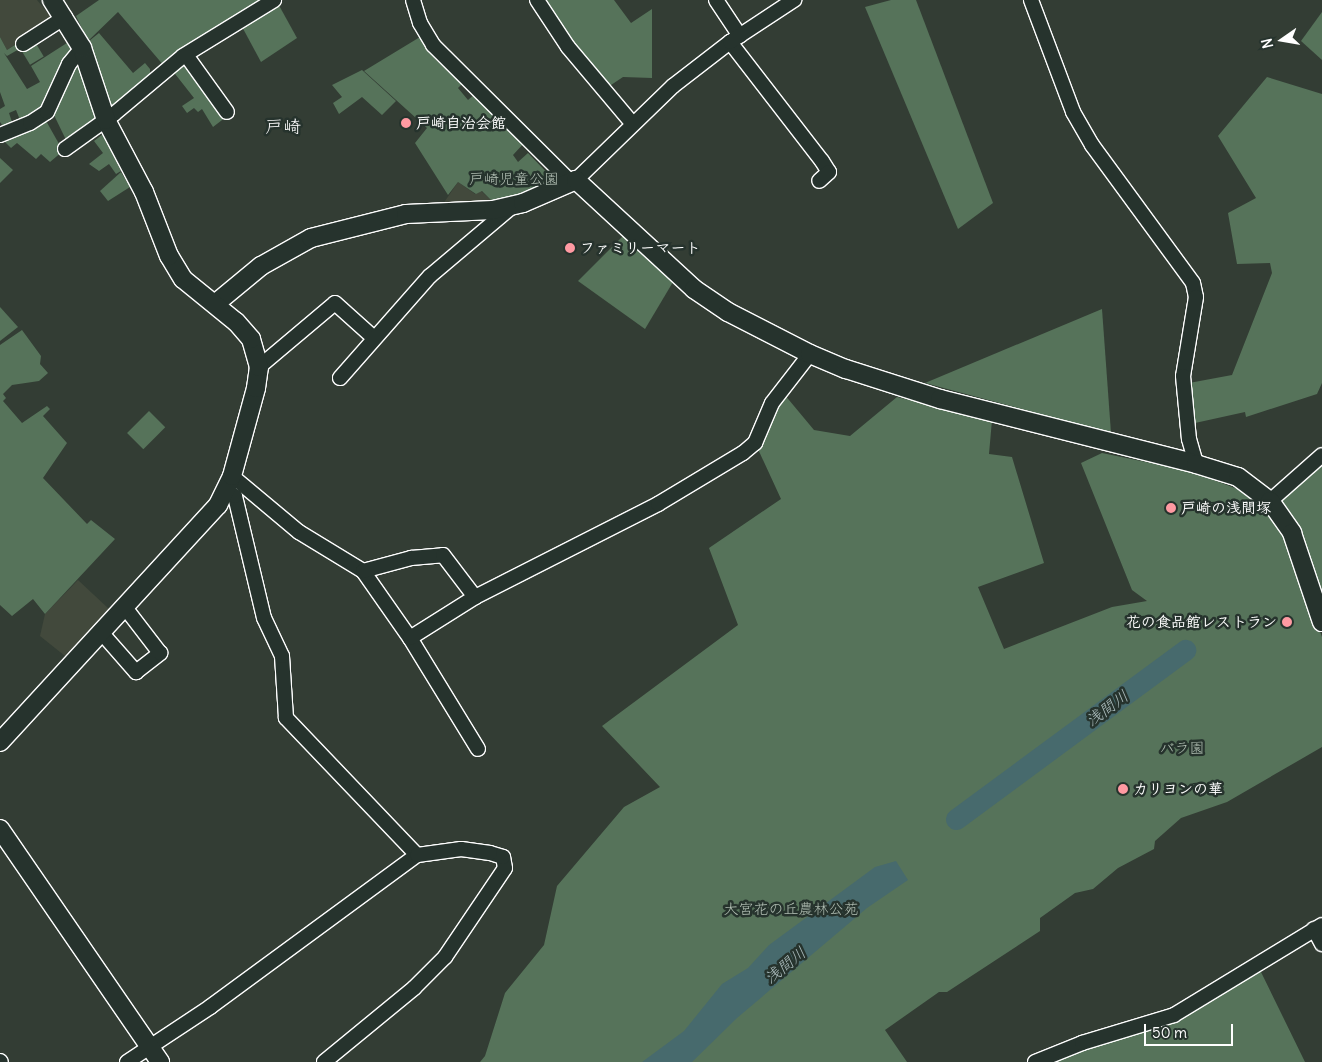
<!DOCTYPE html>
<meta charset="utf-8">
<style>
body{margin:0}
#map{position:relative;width:1322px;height:1062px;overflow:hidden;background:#333d34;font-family:Delius,"Klee One",sans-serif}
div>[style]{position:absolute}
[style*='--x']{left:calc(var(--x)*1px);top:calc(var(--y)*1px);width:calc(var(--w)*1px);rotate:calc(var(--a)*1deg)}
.built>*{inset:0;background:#42493c}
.green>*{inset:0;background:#56735a;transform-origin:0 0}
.water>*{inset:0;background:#476a6d}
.river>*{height:21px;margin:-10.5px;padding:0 10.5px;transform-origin:10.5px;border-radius:10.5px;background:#476a6d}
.roads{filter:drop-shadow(1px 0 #fff) drop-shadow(-1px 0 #fff) drop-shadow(0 1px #fff) drop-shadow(0 -1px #fff)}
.minor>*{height:14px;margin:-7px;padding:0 7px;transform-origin:7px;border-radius:7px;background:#26332d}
.tertiary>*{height:18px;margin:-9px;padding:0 9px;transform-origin:9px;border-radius:9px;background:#26332d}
.dots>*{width:14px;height:14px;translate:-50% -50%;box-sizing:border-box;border:2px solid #26332d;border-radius:50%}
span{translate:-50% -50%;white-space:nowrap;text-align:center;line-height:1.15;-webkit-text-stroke:5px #26332d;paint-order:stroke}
.poi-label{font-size:15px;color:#fff;font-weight:700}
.left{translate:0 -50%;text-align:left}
.right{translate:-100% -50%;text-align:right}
.park-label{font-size:15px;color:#b3c0b5}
.water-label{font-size:16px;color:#acbcbd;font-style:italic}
.quarter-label{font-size:18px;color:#fff}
.north{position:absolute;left:1257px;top:15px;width:50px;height:50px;-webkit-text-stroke:4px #26332d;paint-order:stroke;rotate:257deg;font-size:14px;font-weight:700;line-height:20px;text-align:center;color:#fff}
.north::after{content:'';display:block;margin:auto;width:18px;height:22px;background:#fff;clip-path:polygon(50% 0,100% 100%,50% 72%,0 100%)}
.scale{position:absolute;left:1144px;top:1024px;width:89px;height:22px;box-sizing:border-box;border:2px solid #fff;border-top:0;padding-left:6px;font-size:15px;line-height:18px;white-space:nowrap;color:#fff;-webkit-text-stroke:4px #26332d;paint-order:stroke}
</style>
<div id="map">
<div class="built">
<div style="clip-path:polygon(0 0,37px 0,53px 19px,7px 50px,0 37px)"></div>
<div style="clip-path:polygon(458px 182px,475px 194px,481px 191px,491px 200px,443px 204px)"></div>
<div style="clip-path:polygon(78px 580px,109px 609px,65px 656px,40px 636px,45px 614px)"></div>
</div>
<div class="green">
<div style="clip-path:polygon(99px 0,268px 0,165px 67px,118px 12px,88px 41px,76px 16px)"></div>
<div style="clip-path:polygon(276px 0,297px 38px,261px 62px,240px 23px)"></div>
<div style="clip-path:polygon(544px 0,614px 0,631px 23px,652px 9px,652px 78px,623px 77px,608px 87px,570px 44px)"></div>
<div style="clip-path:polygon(891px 0,916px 0,993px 203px,958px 229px,865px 7px)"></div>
<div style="clip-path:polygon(1322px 12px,1322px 60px,1301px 41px)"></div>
<div style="clip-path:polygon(99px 33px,133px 73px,145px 63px,150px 69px,150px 80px,113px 109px,89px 41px)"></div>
<div style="clip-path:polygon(0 37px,7px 50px,18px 43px,21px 48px,7px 56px,4px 53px,27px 89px,40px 82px,31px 66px,70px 41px,73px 48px,39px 110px,20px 120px,16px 110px,9px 113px,12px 122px,3px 126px,0 122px,0 109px,5px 106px,0 92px)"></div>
<div style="clip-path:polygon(420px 37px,435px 59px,462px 84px,458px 88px,468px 100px,475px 94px,525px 142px,513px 155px,518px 162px,528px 153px,554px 180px,505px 199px,491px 200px,482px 191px,476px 194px,458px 182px,448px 195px,415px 143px,427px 128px,364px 71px)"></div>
<div style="left:35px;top:42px;width:17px;height:16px;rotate:59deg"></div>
<div style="clip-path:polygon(184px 60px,205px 88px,202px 92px,206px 89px,226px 117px,213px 127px,202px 109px,198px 112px,194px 108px,187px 113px,182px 106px,194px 98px,172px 70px)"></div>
<div style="clip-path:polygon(74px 66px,80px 67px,98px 122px,68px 144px,53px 113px)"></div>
<div style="clip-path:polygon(362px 70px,396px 101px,382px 115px,362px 97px,339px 114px,333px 103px,342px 97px,332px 85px)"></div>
<div style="clip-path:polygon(1267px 77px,1322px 94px,1322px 383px,1317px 394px,1246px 417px,1245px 412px,1195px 423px,1189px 383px,1232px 375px,1272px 273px,1270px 263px,1237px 264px,1228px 213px,1256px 198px,1218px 136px)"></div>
<div style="clip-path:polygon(45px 119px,63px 151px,50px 162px,41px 154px,36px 159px,17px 143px,11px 148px,3px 140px)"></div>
<div style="clip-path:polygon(103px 134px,121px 171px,116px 174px,109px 164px,99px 171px,89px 164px,103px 153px,94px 141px)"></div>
<div style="clip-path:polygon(0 158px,13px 170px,0 183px)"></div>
<div style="clip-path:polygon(121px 172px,130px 187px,108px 201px,100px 191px)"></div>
<div style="clip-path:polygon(623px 236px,673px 282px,645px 329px,578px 281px)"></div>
<div style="clip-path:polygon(0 307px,18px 327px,0 341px)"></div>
<div style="clip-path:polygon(1102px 309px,1111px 433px,925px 383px)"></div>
<div style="clip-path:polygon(22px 330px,41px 356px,40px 364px,48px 373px,39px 381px,12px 385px,3px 394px,6px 398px,3px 401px,22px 423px,47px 406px,50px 409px,43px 416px,67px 443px,43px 478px,87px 524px,91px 520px,115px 539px,45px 614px,33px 599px,12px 616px,0 605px,0 345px)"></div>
<div style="clip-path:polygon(784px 394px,814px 430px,850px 436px,897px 397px,992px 420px,989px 454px,1012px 457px,1044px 563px,978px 587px,1004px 649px,1112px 607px,1147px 601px,1132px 590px,1081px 463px,1102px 453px,1190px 471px,1256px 496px,1287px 536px,1322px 637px,1322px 747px,1227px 802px,1181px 818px,1155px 841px,1154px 849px,1118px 868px,1093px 889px,1075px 893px,1040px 918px,1040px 931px,947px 992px,939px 992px,885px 1030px,907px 1062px,480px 1062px,485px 1056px,505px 993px,544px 945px,557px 886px,624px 807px,660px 787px,602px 726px,738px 625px,709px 548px,781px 499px,757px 447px)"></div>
<div style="left:149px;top:411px;width:23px;height:31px;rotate:45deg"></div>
<div style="clip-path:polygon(1322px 462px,1322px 596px,1296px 527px,1277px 501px)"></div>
<div style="clip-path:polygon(1260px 970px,1305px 1062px,1034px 1062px,1149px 1026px)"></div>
</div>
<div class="water">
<div style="clip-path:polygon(896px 861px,908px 880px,867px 908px,737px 1018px,692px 1062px,642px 1062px,684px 1031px,722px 984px,748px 968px,769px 945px,875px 867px)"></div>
</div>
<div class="river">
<div style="--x:956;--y:819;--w:285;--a:-36.4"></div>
</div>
<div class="roads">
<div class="minor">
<div style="--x:413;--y:0;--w:24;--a:73"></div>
<div style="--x:420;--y:23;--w:26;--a:59"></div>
<div style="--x:433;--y:45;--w:196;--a:44.8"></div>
<div style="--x:537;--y:0;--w:56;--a:56.6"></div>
<div style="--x:568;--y:47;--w:99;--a:49.9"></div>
<div style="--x:716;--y:0;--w:43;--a:56.3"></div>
<div style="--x:1031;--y:0;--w:120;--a:69.4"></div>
<div style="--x:1073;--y:112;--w:38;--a:60"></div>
<div style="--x:1092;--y:145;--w:171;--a:53.8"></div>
<div style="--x:1193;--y:283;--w:14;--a:78"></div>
<div style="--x:1196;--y:297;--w:80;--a:99.3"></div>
<div style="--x:1183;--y:376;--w:63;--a:84.6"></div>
<div style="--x:1189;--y:439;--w:26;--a:74"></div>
<div style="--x:730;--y:42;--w:150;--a:52.3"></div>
<div style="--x:822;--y:161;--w:13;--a:58"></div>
<div style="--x:829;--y:172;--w:13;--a:138"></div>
<div style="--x:23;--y:44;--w:50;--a:-32.7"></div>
<div style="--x:186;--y:55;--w:70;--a:54.3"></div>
<div style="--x:0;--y:135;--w:32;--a:-22"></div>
<div style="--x:30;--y:123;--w:20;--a:-33"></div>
<div style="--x:47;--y:112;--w:53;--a:-65.4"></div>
<div style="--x:69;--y:64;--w:21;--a:-51"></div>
<div style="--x:65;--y:149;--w:60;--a:-35.5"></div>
<div style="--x:114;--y:114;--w:90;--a:-40"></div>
<div style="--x:183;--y:56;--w:107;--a:-31.6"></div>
<div style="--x:576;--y:180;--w:135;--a:-44.1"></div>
<div style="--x:673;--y:86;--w:72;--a:-37.7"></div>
<div style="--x:730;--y:42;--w:77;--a:-33.3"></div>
<div style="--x:259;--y:367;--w:99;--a:-40.1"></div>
<div style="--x:335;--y:303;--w:52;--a:41.9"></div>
<div style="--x:340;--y:378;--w:136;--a:-48.6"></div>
<div style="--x:430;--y:276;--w:110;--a:-40.2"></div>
<div style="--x:232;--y:476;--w:87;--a:39.9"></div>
<div style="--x:299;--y:532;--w:75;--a:31.4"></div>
<div style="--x:363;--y:571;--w:82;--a:55"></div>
<div style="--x:410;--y:638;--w:130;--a:58.5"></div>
<div style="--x:1270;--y:501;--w:69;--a:-41.5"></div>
<div style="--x:363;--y:571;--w:50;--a:-15.2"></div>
<div style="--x:411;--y:558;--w:32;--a:-5"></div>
<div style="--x:443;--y:555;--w:53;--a:52.7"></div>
<div style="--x:100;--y:631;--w:55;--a:48.7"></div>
<div style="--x:136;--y:672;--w:31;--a:-38"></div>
<div style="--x:160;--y:653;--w:59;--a:-127.5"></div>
<div style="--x:410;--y:638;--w:77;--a:-32.2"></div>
<div style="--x:475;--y:597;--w:205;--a:-26.9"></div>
<div style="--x:658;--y:504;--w:99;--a:-31"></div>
<div style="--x:743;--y:453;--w:16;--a:-40"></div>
<div style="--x:755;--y:443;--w:43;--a:-67"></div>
<div style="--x:772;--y:403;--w:62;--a:-52.2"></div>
<div style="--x:1314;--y:929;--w:17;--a:62"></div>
<div style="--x:0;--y:1061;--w:1;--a:45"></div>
<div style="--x:127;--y:1062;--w:100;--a:-33.5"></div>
<div style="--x:210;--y:1007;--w:257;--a:-36.3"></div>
<div style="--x:417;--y:855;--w:190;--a:-133.7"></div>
<div style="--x:286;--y:718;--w:62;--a:-93.7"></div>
<div style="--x:282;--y:656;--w:42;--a:-115.3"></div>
<div style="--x:264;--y:618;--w:125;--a:-103.4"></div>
<div style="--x:235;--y:496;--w:11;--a:-153"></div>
<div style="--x:324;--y:1062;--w:117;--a:-39.4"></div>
<div style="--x:414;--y:988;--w:44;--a:-45"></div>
<div style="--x:445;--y:957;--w:107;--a:-56"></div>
<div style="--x:505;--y:868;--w:11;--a:-100"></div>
<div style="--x:503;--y:857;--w:14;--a:-163"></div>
<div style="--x:490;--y:853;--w:29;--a:-172"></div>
<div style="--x:461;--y:849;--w:44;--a:172.2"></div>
<div style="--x:1035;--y:1062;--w:51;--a:-22"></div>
<div style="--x:1082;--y:1043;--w:96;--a:-16.9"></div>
<div style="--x:1174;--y:1015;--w:173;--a:-31.3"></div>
</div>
<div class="tertiary">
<div style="--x:215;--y:304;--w:60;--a:-39.6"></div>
<div style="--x:261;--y:266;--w:57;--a:-29.2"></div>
<div style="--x:311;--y:238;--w:98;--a:-14.2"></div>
<div style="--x:406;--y:214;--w:87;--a:-2.6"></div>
<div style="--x:493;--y:210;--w:31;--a:-13"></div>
<div style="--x:523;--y:203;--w:58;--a:-23.5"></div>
<div style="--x:576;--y:180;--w:161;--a:42.7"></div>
<div style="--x:694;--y:289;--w:41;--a:34.1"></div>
<div style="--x:728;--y:312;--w:92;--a:27.1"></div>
<div style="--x:810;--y:354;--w:39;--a:23"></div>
<div style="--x:846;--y:369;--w:99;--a:17.7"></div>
<div style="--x:940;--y:399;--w:264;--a:14.2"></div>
<div style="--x:1196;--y:464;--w:44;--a:17.2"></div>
<div style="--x:1238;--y:477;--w:40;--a:37"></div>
<div style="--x:1270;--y:501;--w:39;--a:55"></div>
<div style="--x:1292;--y:533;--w:94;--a:71.4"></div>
<div style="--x:0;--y:742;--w:322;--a:-47.4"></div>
<div style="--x:218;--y:505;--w:32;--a:-64"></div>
<div style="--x:232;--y:476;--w:91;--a:-74.7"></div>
<div style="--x:256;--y:388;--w:21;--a:-82"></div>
<div style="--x:259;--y:367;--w:29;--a:-106"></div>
<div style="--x:251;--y:339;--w:23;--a:-131"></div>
<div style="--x:236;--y:322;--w:68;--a:-140.9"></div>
<div style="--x:183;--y:279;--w:27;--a:-121"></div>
<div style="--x:169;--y:256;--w:69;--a:-111.3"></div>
<div style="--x:144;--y:192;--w:81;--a:-117.8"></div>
<div style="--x:106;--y:120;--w:76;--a:-108.4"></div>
<div style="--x:82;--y:48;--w:57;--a:-122"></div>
<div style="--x:0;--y:829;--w:283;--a:55.5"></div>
</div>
</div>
<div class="dots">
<div style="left:406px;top:123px;background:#ff9aa2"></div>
<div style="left:570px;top:248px;background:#ff9aa2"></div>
<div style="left:1171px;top:508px;background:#ff9aa2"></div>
<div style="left:1287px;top:622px;background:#ff9aa2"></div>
<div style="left:1123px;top:789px;background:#ff9aa2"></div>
</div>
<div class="poi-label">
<span class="left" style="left:416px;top:123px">戸崎自治会館</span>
<span class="left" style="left:580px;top:248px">ファミリーマート</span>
<span class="left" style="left:1181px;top:508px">戸崎の浅間塚</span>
<span class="right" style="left:1277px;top:622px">花の食品館レストラン</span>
<span class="left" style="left:1133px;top:789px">カリヨンの華</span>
</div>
<div class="park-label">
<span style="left:514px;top:179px">戸崎児童公園</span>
<span style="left:1182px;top:748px">バラ園</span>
<span style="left:791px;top:909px">大宮花の丘農林公苑</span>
</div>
<div class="water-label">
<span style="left:1107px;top:708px;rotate:-37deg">浅間川</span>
<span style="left:785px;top:965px;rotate:-39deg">浅間川</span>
</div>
<div class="quarter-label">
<span style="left:283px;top:127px">戸崎</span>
</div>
<div class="north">N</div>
<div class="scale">50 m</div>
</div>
